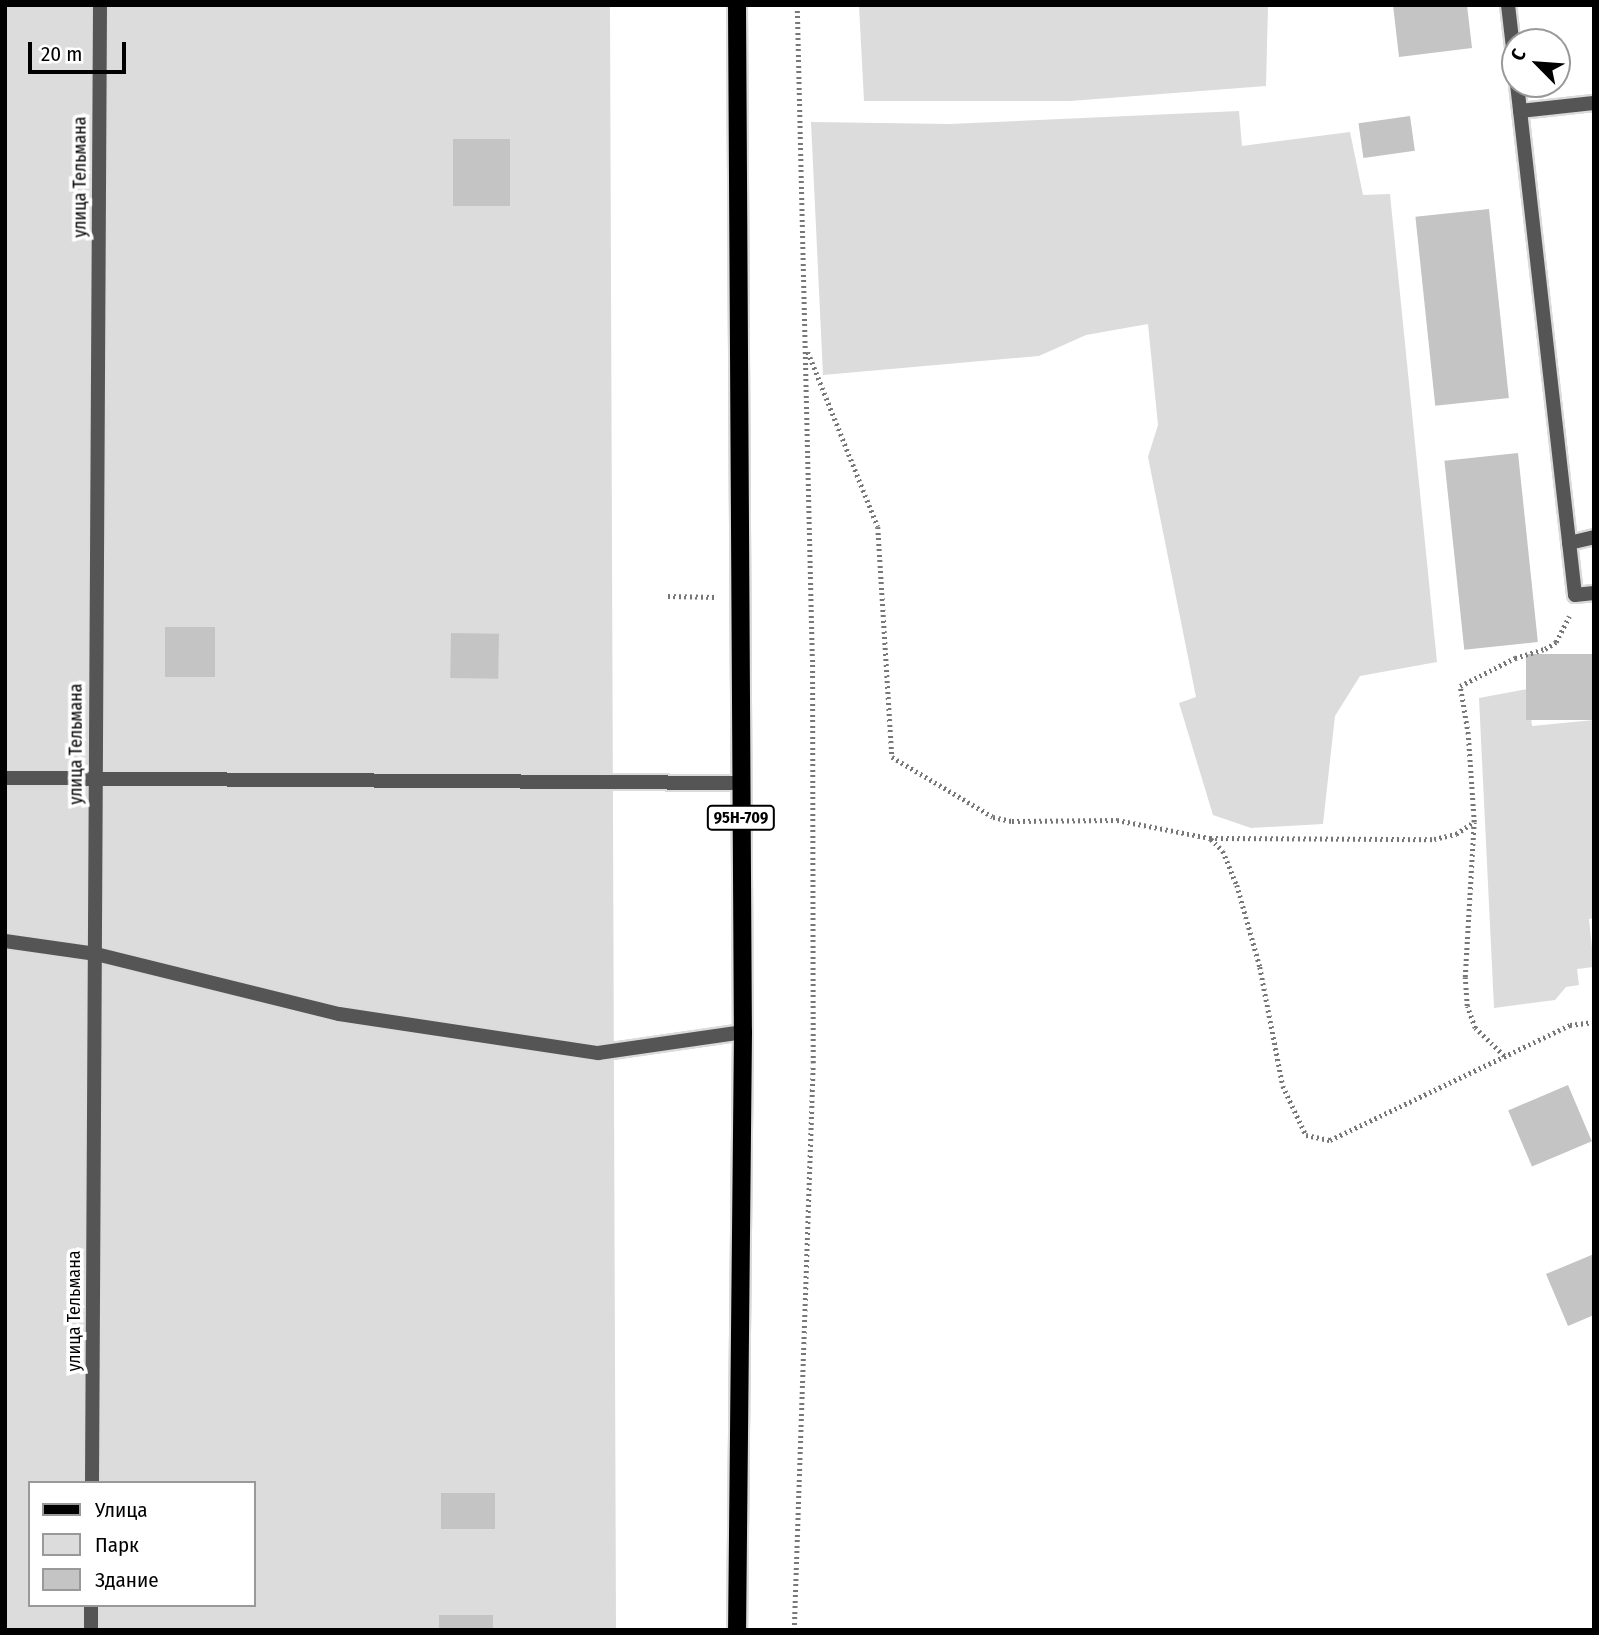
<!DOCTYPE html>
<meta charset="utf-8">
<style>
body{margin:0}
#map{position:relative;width:1599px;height:1635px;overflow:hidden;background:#fff;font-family:"Fira Sans Condensed",sans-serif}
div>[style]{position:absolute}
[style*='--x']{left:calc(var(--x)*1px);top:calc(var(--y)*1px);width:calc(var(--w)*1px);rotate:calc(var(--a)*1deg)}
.green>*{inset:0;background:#dcdcdc}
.building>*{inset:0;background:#c4c4c4;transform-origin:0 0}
.path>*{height:4.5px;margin-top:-2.25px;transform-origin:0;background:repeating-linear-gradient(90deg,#777 0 2px,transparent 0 5.5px)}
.roads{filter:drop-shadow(2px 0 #dbdbdb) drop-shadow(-2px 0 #dbdbdb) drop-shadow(0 2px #dbdbdb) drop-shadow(0 -2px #dbdbdb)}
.lane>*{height:14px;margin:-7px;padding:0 7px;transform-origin:7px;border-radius:7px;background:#555}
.street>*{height:14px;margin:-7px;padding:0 7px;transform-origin:7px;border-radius:7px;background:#555}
.primary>*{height:18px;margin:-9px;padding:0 9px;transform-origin:9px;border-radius:9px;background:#000}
span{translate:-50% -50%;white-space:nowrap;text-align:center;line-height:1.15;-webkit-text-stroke:7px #fff;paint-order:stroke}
.shield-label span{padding:2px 5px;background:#fff;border:2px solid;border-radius:5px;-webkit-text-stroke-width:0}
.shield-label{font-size:16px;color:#000;font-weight:700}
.street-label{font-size:18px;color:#000}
.frame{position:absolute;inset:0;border:7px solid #000;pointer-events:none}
.legend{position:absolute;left:28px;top:1481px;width:228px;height:126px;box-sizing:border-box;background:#fff;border:2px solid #999;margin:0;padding:9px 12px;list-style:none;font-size:21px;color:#000}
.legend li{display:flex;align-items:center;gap:14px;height:35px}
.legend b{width:35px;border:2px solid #999}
.north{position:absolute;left:1501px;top:28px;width:70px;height:70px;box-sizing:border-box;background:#fff;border:2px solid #999;border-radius:50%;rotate:295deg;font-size:19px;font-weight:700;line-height:28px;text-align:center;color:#000}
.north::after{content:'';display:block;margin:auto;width:24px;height:32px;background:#000;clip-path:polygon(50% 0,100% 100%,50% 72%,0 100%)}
.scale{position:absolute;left:28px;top:42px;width:98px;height:32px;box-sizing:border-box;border:4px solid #000;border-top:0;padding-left:9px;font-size:21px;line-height:24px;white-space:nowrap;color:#000;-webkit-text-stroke:5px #fff;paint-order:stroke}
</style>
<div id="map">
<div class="green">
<div style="clip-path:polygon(evenodd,5px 5px,610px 5px,616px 1630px,5px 1630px,5px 5px,30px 1483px,254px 1483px,254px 1605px,30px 1605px,30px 1483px)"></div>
<div style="clip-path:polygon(859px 5px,1268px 5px,1266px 86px,1070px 101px,864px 101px)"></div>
<div style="clip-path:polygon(1239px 111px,1242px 146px,1350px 132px,1363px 195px,1390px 194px,1437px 662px,1360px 676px,1335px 716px,1323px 824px,1251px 828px,1213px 815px,1179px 703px,1196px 697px,1148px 457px,1158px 425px,1148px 324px,1086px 335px,1039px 356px,823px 375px,811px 122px,950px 124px)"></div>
<div style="clip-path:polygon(1528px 689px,1532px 726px,1594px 720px,1594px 918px,1589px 919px,1594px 967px,1577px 969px,1579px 985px,1566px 987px,1555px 1000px,1494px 1008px,1479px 698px)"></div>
</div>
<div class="building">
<div style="clip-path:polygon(1393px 5px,1467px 5px,1472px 48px,1399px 57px)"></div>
<div style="left:1410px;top:116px;width:35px;height:52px;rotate:82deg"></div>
<div style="left:453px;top:139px;width:57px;height:67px"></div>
<div style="left:1489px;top:209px;width:190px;height:74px;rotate:84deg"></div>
<div style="left:1518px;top:453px;width:190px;height:74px;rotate:84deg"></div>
<div style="left:165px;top:627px;width:50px;height:50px"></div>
<div style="left:451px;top:633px;width:48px;height:45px;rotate:1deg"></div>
<div style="left:1594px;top:654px;width:66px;height:68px;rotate:90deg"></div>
<div style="left:1568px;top:1085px;width:61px;height:65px;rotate:67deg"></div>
<div style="clip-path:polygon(1594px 1254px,1594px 1315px,1568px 1326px,1546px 1274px)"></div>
<div style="left:441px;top:1493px;width:54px;height:36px"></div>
<div style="left:439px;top:1615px;width:54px;height:15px"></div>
</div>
<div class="path">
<div style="--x:808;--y:352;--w:188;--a:68.2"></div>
<div style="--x:878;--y:527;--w:230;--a:86.5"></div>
<div style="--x:892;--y:757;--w:117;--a:30.7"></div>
<div style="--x:993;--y:817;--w:19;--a:12"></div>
<div style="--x:1012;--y:821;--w:105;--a:-0.5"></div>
<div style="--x:1117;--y:820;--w:95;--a:11"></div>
<div style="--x:1210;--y:838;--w:224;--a:0.3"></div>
<div style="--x:1434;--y:839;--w:23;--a:-13"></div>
<div style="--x:1456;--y:834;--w:22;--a:-34"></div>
<div style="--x:668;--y:596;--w:48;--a:1.2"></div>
<div style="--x:1211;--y:839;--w:17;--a:45"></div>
<div style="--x:1223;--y:851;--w:37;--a:68"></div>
<div style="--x:1237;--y:885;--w:85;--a:74.3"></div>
<div style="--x:1260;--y:967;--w:121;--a:79.1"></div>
<div style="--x:1283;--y:1086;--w:54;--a:64.9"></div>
<div style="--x:1306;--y:1135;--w:25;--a:12"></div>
<div style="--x:1330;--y:1140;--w:266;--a:-25.6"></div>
<div style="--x:1570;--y:1025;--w:24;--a:-7"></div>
<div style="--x:1504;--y:1056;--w:40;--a:-136"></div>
<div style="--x:1475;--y:1028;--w:23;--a:-110"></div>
<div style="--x:1467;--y:1006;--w:29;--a:-94"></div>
<div style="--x:1465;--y:977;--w:155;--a:-86.7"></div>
<div style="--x:1474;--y:822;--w:88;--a:-93.9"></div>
<div style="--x:1468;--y:734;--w:49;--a:-99.5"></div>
<div style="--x:1460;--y:686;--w:62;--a:-27"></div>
<div style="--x:1515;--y:658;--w:31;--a:-17"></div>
<div style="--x:1545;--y:649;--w:13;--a:-32"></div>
<div style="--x:1556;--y:642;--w:29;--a:-63"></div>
<div style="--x:794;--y:1630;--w:567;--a:-88.08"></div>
<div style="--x:813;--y:1063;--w:407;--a:-90.1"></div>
<div style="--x:812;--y:656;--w:651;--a:-91.32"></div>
</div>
<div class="roads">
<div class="lane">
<div style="--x:1508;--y:5;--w:60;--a:83.3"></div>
<div style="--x:1517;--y:84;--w:514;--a:83.52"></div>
<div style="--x:1575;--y:595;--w:19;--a:-6"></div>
<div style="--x:1520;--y:111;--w:74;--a:-6.2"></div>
<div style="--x:1569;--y:543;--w:26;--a:-13"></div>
<div style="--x:5;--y:941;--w:92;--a:8.1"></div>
<div style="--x:96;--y:954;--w:250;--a:13.9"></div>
<div style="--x:339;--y:1014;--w:262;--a:8.6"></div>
<div style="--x:598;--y:1053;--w:147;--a:-8.2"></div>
</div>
<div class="street">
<div style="--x:5;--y:778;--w:736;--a:0.39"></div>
<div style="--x:92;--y:1483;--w:1478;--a:-89.69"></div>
<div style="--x:91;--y:1630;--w:25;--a:-90"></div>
</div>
<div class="primary">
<div style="--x:737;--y:5;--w:1027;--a:89.67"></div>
<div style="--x:743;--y:1032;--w:598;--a:90.57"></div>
</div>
</div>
<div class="shield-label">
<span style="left:741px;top:818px">95Н-709</span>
</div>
<div class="street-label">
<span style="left:80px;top:177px;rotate:-90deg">улица Тельмана</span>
<span style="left:76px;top:744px;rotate:-90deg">улица Тельмана</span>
<span style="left:74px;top:1311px;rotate:-90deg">улица Тельмана</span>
</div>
<div class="frame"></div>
<ul class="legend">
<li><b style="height:9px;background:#000"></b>Улица</li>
<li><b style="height:19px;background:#dcdcdc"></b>Парк</li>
<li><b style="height:19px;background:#c4c4c4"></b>Здание</li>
</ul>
<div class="north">С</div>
<div class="scale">20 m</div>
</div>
